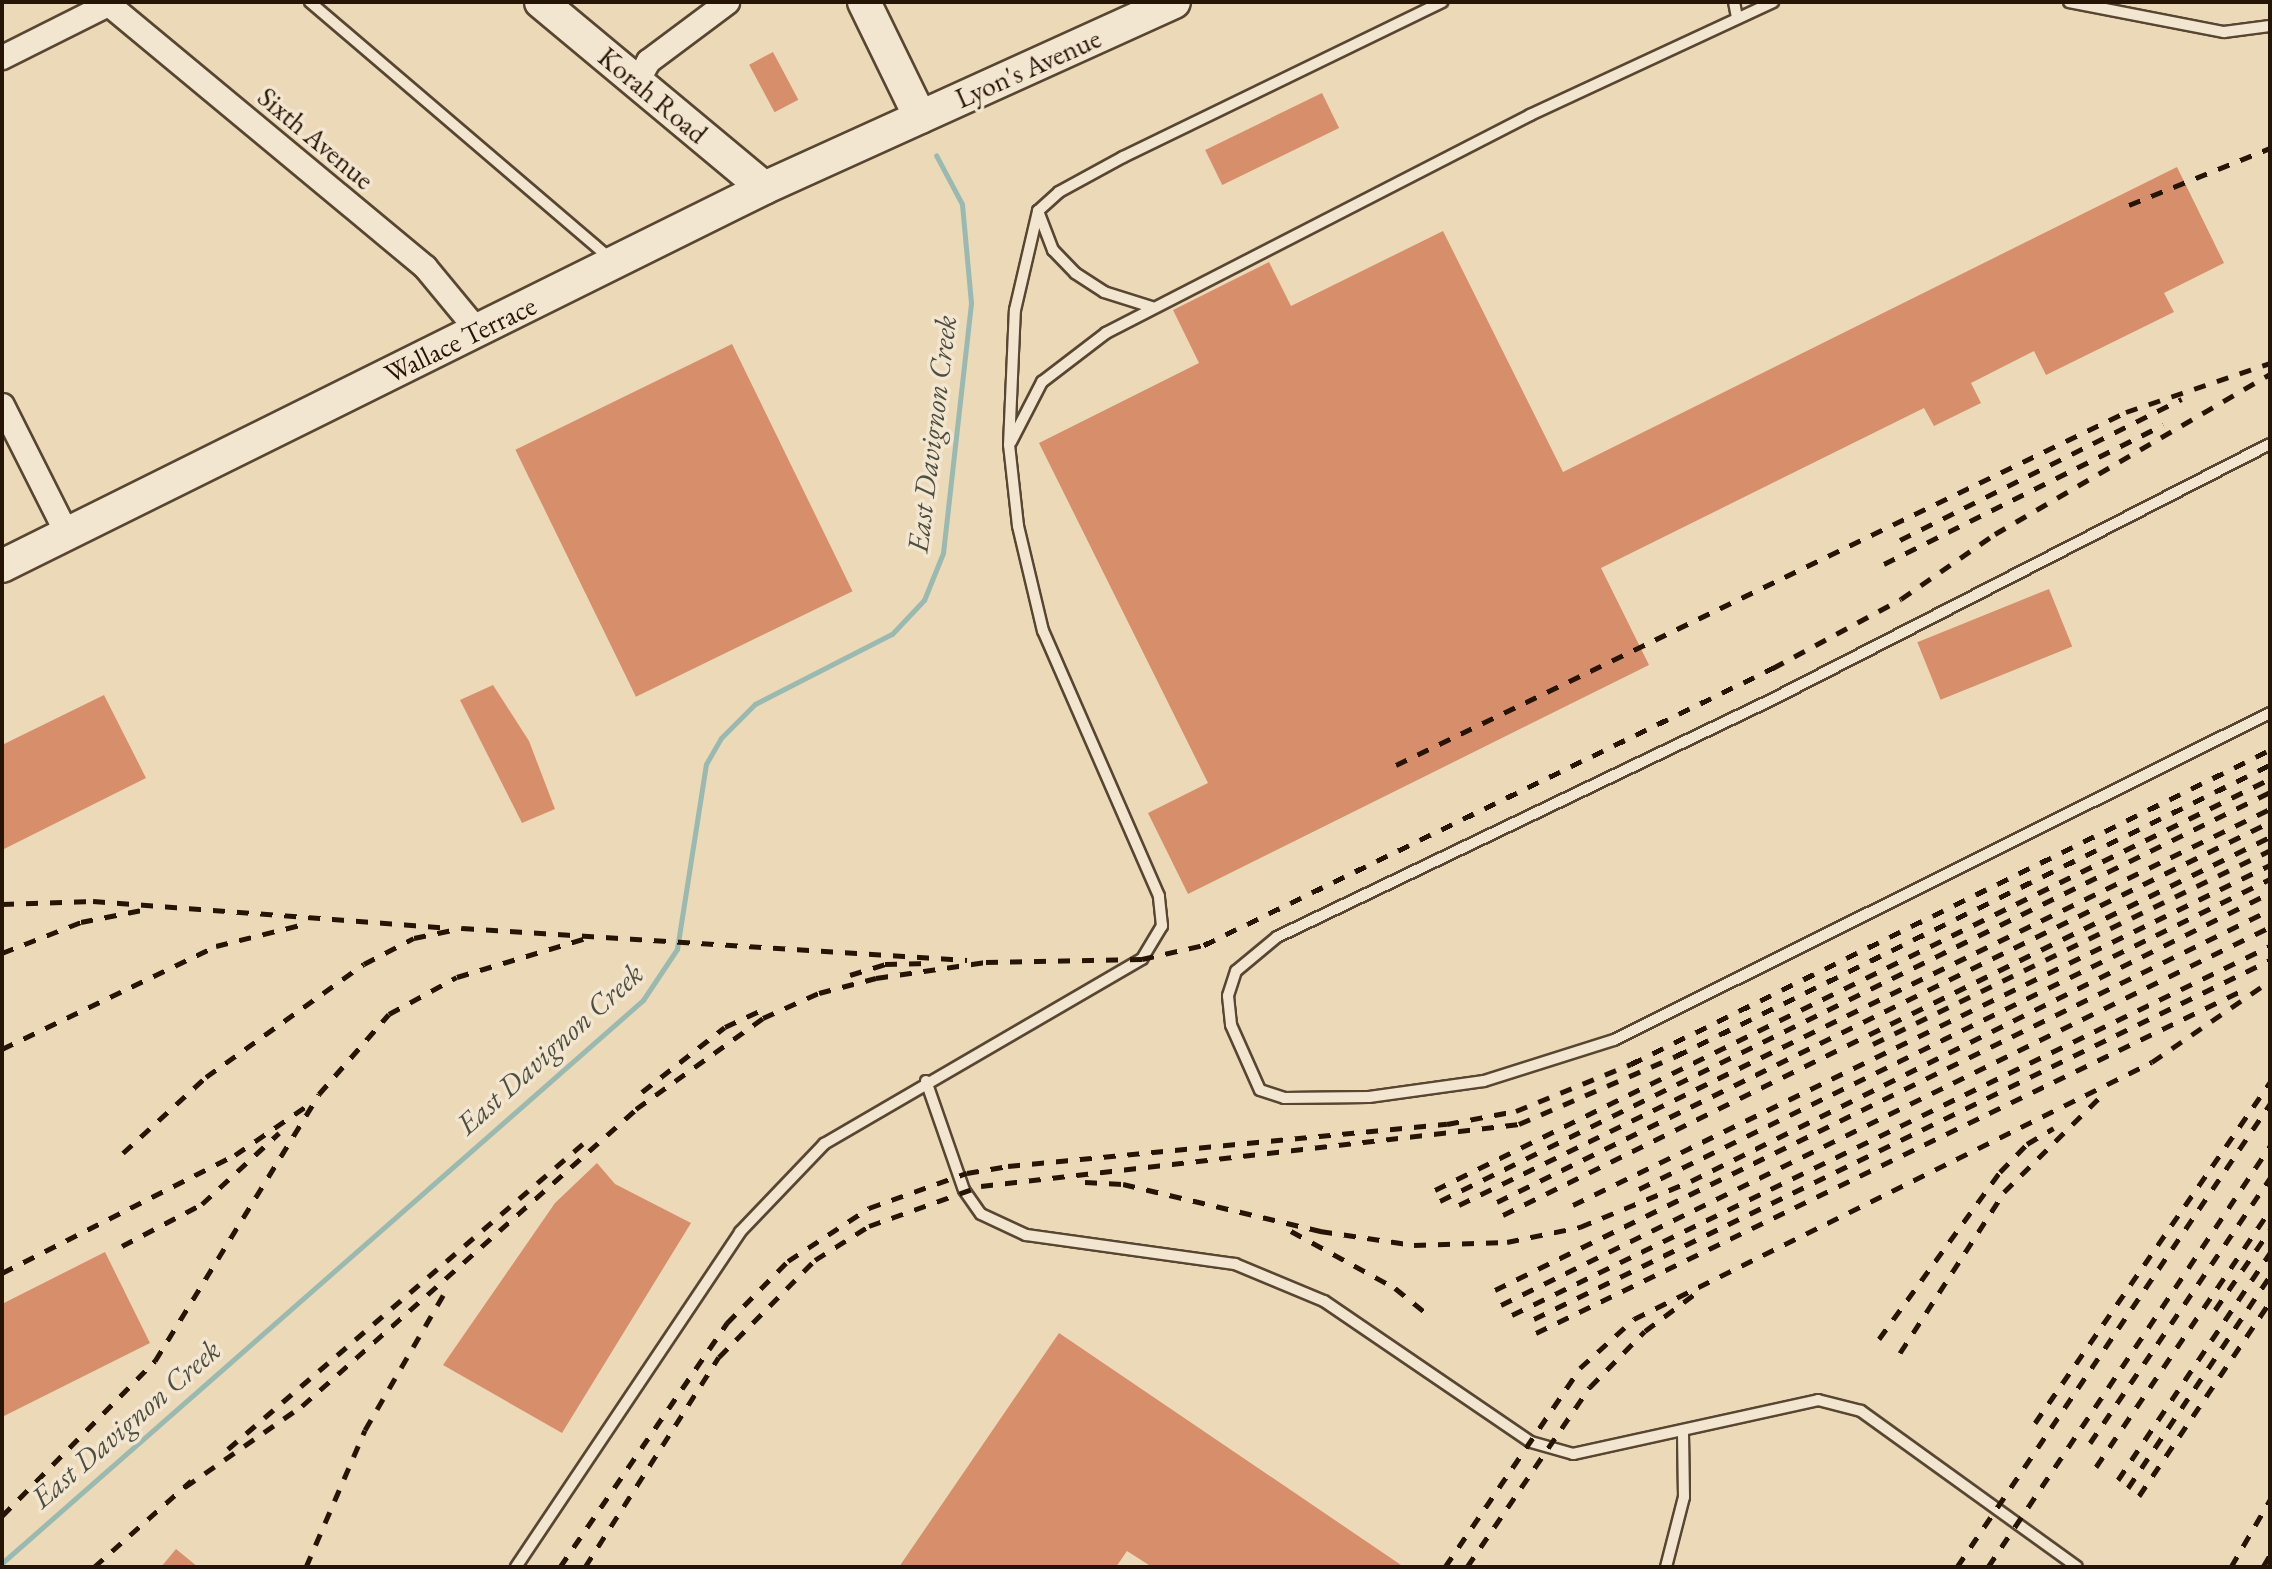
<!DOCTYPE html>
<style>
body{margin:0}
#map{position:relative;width:2272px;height:1569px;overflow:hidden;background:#ecd9b7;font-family:"EB Garamond",serif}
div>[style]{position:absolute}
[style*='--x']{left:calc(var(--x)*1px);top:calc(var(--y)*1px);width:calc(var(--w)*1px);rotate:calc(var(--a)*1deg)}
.stream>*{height:5px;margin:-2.5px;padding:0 2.5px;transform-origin:2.5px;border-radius:2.5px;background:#99bab1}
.building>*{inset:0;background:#d78f6b;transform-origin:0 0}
.roads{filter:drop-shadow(2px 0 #584632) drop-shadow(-2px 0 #584632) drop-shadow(0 2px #584632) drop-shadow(0 -2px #584632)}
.lane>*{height:10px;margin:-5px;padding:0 5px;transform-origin:5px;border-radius:5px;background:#f3e6d0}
.street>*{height:23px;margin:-11.5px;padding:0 11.5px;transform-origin:11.5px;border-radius:11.5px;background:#f3e6d0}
.secondary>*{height:32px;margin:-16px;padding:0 16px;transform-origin:16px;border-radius:16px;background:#f3e6d0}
.rail>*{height:5px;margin-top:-2.5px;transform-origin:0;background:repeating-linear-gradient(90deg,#261505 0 12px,transparent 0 24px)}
span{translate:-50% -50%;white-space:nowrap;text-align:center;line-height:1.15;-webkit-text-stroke:7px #f3e6d0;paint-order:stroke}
.street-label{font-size:28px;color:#261505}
.water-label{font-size:30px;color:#4e4f41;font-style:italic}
.frame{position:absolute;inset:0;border:4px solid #261505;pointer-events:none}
</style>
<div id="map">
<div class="stream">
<div style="--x:2;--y:1563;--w:853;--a:-41.29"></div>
<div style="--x:643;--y:1000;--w:61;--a:-56.3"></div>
<div style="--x:677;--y:949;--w:187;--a:-81.1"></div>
<div style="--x:706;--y:764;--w:30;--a:-60"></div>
<div style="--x:721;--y:738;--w:48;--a:-45"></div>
<div style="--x:755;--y:704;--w:154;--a:-27.1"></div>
<div style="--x:892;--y:634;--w:47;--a:-46.7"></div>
<div style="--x:924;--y:600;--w:51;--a:-68"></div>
<div style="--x:943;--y:553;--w:252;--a:-83.6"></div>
<div style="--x:971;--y:303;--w:99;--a:-95.2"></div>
<div style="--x:962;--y:204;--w:55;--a:-118"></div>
</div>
<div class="building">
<div style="left:773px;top:52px;width:54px;height:27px;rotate:62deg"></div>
<div style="left:1322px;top:93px;width:39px;height:130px;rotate:64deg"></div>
<div style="clip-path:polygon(2177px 167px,2224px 263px,2164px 293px,2174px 312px,2046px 375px,2034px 351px,1971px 383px,1981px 403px,1934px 426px,1924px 408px,1601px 568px,1649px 665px,1188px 894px,1148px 813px,1208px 783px,1039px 443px,1199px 363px,1173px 310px,1269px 262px,1291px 306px,1443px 231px,1563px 472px)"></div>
<div style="left:732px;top:344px;width:275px;height:241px;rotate:64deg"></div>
<div style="left:2049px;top:589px;width:62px;height:142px;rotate:68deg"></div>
<div style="clip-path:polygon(493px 685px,529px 741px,555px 809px,522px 823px,460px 700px)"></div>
<div style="clip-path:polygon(104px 695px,146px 778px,2px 850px,2px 745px)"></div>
<div style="clip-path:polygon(597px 1163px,615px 1184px,691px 1223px,562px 1433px,443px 1365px,555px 1203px)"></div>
<div style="clip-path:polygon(105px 1252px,150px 1343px,2px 1417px,2px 1304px)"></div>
<div style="clip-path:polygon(1059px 1333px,1404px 1567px,1152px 1567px,1127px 1551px,1116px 1567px,899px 1567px)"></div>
<div style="clip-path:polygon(176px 1549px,198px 1567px,161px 1567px)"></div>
</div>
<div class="roads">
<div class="lane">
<div style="--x:310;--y:2;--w:396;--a:40.5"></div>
<div style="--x:1734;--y:2;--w:16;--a:79"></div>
<div style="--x:2069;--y:2;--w:158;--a:11"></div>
<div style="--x:2224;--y:32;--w:46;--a:-7.4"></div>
<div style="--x:1038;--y:211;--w:42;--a:69"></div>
<div style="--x:1053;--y:250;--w:32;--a:46"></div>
<div style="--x:1075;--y:273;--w:35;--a:33"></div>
<div style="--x:1104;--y:292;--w:50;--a:17.4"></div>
<div style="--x:1011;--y:442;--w:68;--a:-62.7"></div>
<div style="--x:1042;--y:382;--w:81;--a:-37.4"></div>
<div style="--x:1106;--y:333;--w:477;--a:-27.2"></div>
<div style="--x:1530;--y:115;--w:268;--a:-24.9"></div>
<div style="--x:2270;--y:444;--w:561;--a:152.84"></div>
<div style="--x:1771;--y:700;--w:548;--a:154.37"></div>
<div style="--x:1277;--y:937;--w:53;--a:140.3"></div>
<div style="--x:1236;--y:971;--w:26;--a:108"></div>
<div style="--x:1228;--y:996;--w:29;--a:84"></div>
<div style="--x:1231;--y:1025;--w:71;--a:66"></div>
<div style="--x:1260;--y:1090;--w:25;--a:18"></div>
<div style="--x:1284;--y:1098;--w:85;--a:-0.7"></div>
<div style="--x:1369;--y:1097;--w:116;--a:-7.9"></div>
<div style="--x:1484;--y:1081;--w:136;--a:-17.5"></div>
<div style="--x:1614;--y:1040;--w:733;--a:-26.5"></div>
<div style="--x:926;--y:1081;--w:115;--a:70.8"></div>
<div style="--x:964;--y:1190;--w:29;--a:55"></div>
<div style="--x:981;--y:1214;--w:50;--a:25"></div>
<div style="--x:1026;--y:1235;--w:211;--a:7.9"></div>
<div style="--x:1235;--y:1264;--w:96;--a:22.6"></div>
<div style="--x:1324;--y:1301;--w:250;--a:34.3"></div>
<div style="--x:1531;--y:1442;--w:44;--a:15.9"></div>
<div style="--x:1573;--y:1454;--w:251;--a:-12.4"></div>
<div style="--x:1818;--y:1400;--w:44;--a:14.3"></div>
<div style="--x:1861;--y:1411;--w:266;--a:35.8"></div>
<div style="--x:516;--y:1567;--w:403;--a:-56.2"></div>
<div style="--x:740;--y:1232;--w:122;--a:-46.3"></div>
<div style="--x:824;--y:1144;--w:368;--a:-30.2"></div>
<div style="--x:1142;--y:959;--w:39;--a:-59"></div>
<div style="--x:1162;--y:926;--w:30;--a:-96"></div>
<div style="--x:1159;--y:896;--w:289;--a:-113.6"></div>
<div style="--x:1043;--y:631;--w:108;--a:-103.4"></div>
<div style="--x:1018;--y:526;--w:81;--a:-96.3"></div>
<div style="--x:1009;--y:445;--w:135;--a:-87.5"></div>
<div style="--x:1015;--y:310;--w:102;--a:-76.9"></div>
<div style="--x:1038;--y:211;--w:28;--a:-42"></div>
<div style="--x:1059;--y:192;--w:73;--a:-28.7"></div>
<div style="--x:1123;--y:157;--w:355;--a:-25.9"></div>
<div style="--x:1666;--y:1567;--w:72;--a:-75.6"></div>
<div style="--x:1684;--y:1497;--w:67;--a:-90.9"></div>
</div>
<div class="street">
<div style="--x:106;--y:2;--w:415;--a:39.7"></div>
<div style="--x:425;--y:267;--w:83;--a:50.4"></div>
<div style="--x:2;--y:57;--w:123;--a:-26.6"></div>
<div style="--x:637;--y:81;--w:23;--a:-61"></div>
<div style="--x:648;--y:61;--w:99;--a:-36.8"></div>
<div style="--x:2;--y:405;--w:144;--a:63.3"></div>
</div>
<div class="secondary">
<div style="--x:541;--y:2;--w:290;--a:39.8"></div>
<div style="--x:864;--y:2;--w:128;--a:64"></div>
<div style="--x:2;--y:566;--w:851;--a:-26.38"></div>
<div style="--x:764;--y:188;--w:450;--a:-24.4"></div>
</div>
</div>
<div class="rail">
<div style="--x:2129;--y:205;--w:152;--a:-22"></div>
<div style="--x:1900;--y:540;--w:315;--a:-26.6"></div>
<div style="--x:1884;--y:564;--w:312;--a:-26.5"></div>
<div style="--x:1396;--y:765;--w:811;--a:-25.81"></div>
<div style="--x:2126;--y:412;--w:152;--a:-18.8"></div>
<div style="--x:2;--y:904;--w:91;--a:-1.9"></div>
<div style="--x:93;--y:901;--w:349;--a:4.3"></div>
<div style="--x:2;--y:953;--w:85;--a:-21.4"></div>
<div style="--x:81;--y:922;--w:62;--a:-11.1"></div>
<div style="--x:850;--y:975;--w:37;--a:-17"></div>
<div style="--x:885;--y:964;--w:44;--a:-1.3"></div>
<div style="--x:1873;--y:1044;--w:442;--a:-26"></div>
<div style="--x:2;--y:1049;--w:237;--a:-25.7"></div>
<div style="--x:216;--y:946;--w:95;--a:-14"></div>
<div style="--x:642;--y:1092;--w:105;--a:-38.1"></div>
<div style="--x:725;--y:1027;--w:38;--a:-25"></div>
<div style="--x:123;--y:1153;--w:113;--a:-42.5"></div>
<div style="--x:206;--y:1077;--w:194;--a:-35.6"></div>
<div style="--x:364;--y:964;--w:56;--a:-27.5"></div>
<div style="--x:414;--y:938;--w:49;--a:-11.8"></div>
<div style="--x:462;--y:928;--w:506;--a:3.63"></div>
<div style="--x:1085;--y:1182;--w:38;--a:3"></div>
<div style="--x:1123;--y:1184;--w:203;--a:13.4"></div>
<div style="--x:1320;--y:1231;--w:95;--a:8.5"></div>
<div style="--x:1414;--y:1245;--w:93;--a:-1.8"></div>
<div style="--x:1507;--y:1242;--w:75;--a:-11.6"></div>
<div style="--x:1580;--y:1227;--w:120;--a:-22.5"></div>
<div style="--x:1691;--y:1181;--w:647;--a:-26.45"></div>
<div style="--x:1639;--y:1189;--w:703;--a:-26.16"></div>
<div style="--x:1435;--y:1190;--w:931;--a:-26.21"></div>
<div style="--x:1440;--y:1201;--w:925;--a:-26.23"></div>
<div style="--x:1497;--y:1202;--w:861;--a:-26.18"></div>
<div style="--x:1459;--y:1205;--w:903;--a:-26.03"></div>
<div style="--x:1573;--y:1205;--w:776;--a:-26"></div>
<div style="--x:1503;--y:1215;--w:855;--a:-26.24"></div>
<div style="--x:1291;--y:1231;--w:119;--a:28.7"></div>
<div style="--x:1395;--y:1288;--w:38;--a:39"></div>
<div style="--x:122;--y:1246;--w:90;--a:-27.7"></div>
<div style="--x:202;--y:1204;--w:105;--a:-42.7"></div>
<div style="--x:2;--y:1273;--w:261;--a:-26.9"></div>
<div style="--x:235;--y:1155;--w:88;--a:-34.4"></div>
<div style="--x:1495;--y:1290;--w:863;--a:-26.12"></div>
<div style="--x:1501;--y:1305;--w:857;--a:-26.18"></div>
<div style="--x:2215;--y:1310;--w:97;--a:-55.5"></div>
<div style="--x:1512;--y:1315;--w:843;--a:-25.96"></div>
<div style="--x:1534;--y:1319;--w:819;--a:-26"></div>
<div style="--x:1536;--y:1333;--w:788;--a:-25.88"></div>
<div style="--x:1879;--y:1339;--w:206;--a:-54.1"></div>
<div style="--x:2000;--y:1172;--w:39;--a:-46"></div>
<div style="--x:2027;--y:1144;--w:31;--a:-31"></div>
<div style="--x:1900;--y:1353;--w:192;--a:-57.1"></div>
<div style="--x:2004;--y:1192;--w:138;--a:-44.7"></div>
<div style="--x:2035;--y:1423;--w:414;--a:-55.4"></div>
<div style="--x:2090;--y:1443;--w:320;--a:-55.8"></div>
<div style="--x:228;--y:1449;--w:476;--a:-40.7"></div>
<div style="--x:2096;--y:1467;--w:310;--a:-55.9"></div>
<div style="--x:2118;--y:1480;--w:273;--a:-56.2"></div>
<div style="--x:185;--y:1487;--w:142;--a:-34.7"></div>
<div style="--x:302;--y:1406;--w:447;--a:-41.6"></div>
<div style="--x:636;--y:1109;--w:156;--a:-35.6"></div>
<div style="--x:763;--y:1018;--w:61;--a:-24.1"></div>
<div style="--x:819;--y:993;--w:59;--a:-14.7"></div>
<div style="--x:876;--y:978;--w:111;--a:-8.3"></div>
<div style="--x:986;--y:962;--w:156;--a:-1.1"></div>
<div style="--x:1142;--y:959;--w:64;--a:-12.7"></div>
<div style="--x:1204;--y:945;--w:633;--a:-25.96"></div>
<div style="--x:1773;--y:668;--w:145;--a:-28.3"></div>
<div style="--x:1901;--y:599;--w:114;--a:-34.7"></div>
<div style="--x:1995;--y:534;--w:318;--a:-30.2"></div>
<div style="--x:2128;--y:1488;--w:255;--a:-56.2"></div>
<div style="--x:2139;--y:1496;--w:234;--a:-56"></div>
<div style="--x:2;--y:1516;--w:218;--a:-45.4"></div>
<div style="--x:155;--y:1361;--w:313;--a:-58.4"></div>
<div style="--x:319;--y:1094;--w:106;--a:-48.8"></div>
<div style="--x:389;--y:1014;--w:77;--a:-28.6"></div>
<div style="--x:457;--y:977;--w:132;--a:-16.8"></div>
<div style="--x:94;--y:1567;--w:130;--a:-41.6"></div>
<div style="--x:306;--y:1567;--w:149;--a:-66.7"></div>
<div style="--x:365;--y:1430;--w:165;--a:-59.9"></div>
<div style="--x:560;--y:1567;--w:296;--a:-55.6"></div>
<div style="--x:727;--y:1323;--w:87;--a:-45.5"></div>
<div style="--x:788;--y:1261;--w:97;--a:-33.2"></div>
<div style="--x:869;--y:1208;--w:104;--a:-19.7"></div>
<div style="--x:967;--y:1173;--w:42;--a:-9.7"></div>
<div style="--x:1008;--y:1166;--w:441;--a:-5.5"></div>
<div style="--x:1447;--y:1124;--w:70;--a:-10.7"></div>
<div style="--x:1516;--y:1111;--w:124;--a:-22.2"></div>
<div style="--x:1631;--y:1064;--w:712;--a:-26.17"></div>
<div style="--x:585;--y:1567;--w:249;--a:-57.5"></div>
<div style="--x:719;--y:1357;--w:136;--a:-45.3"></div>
<div style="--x:815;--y:1260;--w:64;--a:-32.2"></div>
<div style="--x:869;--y:1226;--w:119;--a:-19.7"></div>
<div style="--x:981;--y:1186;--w:542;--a:-6.57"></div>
<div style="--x:1519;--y:1124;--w:171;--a:-23.4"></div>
<div style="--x:1676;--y:1056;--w:661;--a:-26.1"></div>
<div style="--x:1445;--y:1567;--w:240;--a:-55.8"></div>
<div style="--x:1580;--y:1368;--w:73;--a:-42.2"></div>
<div style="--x:1634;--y:1319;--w:578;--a:-26.39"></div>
<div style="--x:2152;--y:1062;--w:143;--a:-34.5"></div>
<div style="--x:1467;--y:1567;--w:218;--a:-55.7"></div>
<div style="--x:1590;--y:1387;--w:78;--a:-45.5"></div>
<div style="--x:1645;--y:1331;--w:64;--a:-36.7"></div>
<div style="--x:1957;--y:1567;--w:559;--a:-55.94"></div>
<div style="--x:1988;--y:1567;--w:507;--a:-56.18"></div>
<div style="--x:2231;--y:1567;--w:78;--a:-59.8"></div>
<div style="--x:2263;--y:1567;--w:14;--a:-60"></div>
</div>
<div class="street-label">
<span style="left:1028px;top:68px;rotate:-24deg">Lyon's Avenue</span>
<span style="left:653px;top:95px;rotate:40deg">Korah Road</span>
<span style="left:316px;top:138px;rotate:40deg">Sixth Avenue</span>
<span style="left:460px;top:339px;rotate:-26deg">Wallace Terrace</span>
</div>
<div class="water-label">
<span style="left:932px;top:434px;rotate:-83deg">East Davignon Creek</span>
<span style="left:550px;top:1049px;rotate:-42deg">East Davignon Creek</span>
<span style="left:126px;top:1424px;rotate:-41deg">East Davignon Creek</span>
</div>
<div class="frame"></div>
</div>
